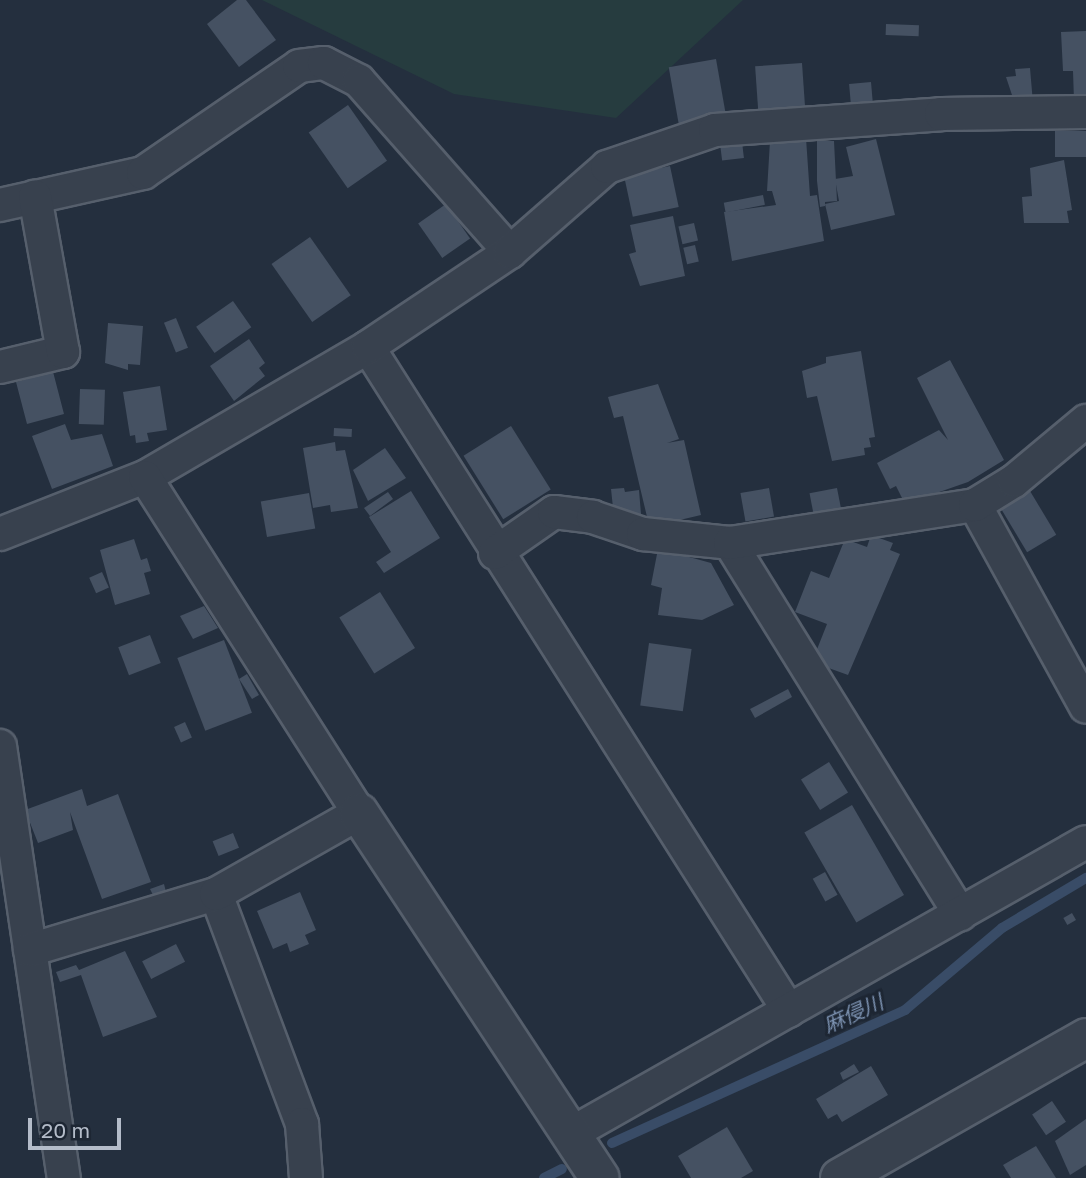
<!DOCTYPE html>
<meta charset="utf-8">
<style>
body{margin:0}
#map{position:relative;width:1086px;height:1178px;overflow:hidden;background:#242f3e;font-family:"Golos Text","Noto Sans JP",sans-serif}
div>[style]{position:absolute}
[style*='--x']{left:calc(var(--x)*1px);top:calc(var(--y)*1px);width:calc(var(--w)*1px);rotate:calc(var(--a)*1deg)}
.green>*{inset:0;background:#263c3f}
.stream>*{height:10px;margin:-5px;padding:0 5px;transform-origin:5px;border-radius:5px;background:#394c67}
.building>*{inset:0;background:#455162;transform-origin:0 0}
.roads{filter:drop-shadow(2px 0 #565f6c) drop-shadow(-2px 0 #565f6c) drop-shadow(0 2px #565f6c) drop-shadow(0 -2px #565f6c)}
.minor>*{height:32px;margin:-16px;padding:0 16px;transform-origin:16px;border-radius:16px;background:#38414e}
.tertiary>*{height:38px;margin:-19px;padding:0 19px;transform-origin:19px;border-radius:19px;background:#38414e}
span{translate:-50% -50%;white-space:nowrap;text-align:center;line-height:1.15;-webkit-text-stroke:6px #1d2633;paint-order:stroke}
.water-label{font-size:21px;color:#7c92b1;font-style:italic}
.scale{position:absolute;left:28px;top:1118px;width:93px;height:32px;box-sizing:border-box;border:4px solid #b4bcc9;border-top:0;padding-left:9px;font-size:21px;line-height:24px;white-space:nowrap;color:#b4bcc9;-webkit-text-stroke:5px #1d2633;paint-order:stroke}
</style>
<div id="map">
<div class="green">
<div style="clip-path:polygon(262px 0,743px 0,616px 118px,454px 94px)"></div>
</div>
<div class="stream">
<div style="--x:612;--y:1143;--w:322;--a:-24.4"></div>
<div style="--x:905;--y:1010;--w:127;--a:-40.2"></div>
<div style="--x:1002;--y:928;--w:98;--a:-30.8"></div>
<div style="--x:544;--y:1178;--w:20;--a:-27"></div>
</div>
<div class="building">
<div style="clip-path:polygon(237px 0,246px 0,276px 40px,239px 67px,207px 24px)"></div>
<div style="left:886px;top:24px;width:33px;height:11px;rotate:2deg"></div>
<div style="clip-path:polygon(1086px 31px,1086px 101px,1074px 101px,1073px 71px,1063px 71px,1061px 32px)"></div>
<div style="left:716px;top:59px;width:59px;height:48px;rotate:80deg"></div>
<div style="left:802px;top:63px;width:49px;height:47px;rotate:86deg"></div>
<div style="clip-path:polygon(1030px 68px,1033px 103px,1015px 104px,1006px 77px,1016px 76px,1015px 69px)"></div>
<div style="left:871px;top:82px;width:23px;height:22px;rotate:85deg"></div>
<div style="left:348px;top:105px;width:68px;height:48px;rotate:55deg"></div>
<div style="left:1055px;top:131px;width:31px;height:26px"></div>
<div style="clip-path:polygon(806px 138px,810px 196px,817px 195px,824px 241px,732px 261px,724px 212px,776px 205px,772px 191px,767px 191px,770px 141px)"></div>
<div style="clip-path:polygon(876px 139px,895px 215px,831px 230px,825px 204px,839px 201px,835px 179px,853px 176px,846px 147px)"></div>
<div style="clip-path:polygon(817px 141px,834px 141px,837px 201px,825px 202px,825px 206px,820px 207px,817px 181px)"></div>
<div style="left:742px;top:142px;width:16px;height:22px;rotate:83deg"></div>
<div style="clip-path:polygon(1064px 160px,1072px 210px,1067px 211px,1069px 223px,1024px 223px,1022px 197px,1032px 196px,1030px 168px)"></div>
<div style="left:670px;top:166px;width:42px;height:47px;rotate:78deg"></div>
<div style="left:763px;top:195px;width:10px;height:40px;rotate:79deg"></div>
<div style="left:446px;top:204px;width:42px;height:34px;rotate:55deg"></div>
<div style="clip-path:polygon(673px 216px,685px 276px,640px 286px,629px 254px,636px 252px,630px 225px)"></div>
<div style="left:694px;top:223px;width:18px;height:16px;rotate:77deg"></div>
<div style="left:310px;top:237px;width:71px;height:47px;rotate:55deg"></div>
<div style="left:695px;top:245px;width:17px;height:12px;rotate:77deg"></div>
<div style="left:233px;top:301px;width:32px;height:45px;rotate:55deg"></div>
<div style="left:176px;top:318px;width:32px;height:13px;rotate:68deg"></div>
<div style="clip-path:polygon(108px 323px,143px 326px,140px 365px,128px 364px,128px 370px,105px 363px)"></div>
<div style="clip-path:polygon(249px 339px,265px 363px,259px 368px,265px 376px,234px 401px,210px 366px)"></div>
<div style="clip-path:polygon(861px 351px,875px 437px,869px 438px,871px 447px,864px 448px,865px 455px,832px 461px,817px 396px,807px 398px,802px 371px,826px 363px,826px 357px)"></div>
<div style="clip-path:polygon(950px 360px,1004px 460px,968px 482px,905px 504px,896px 486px,890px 489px,877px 463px,939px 430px,948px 440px,917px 378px)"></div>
<div style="clip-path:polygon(51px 364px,64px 414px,27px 424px,16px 382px,31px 378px,28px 370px)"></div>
<div style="clip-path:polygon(658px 384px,679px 439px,667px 443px,684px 440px,701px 515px,667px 523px,666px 518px,648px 521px,623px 416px,614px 418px,608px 397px)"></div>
<div style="clip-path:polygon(160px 386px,167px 430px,147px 433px,149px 441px,136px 443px,135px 435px,130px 436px,123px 392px)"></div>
<div style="left:80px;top:389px;width:25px;height:35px;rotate:2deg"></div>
<div style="clip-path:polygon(65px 424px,71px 440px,102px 434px,113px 466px,52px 489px,32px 436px)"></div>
<div style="left:511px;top:426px;width:75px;height:56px;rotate:58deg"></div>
<div style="left:334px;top:428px;width:18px;height:8px;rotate:3deg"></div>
<div style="clip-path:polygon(335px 442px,336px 451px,345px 450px,358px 508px,331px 512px,330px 505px,313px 508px,303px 448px)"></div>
<div style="clip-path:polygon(385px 448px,406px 478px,368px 501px,353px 470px)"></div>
<div style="clip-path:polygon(624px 488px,625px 492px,639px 490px,641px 514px,614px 517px,611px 489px)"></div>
<div style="left:769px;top:488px;width:29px;height:29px;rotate:80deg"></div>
<div style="left:837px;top:488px;width:21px;height:28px;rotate:79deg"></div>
<div style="clip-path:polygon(411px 491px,440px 538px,384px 573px,376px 562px,391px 552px,369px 517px)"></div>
<div style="left:1030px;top:491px;width:51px;height:34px;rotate:59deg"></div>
<div style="clip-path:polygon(388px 492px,393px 499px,370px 516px,364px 508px)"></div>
<div style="left:309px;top:493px;width:36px;height:49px;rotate:80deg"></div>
<div style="clip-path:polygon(871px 535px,893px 543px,890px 550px,900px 554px,848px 675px,812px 662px,827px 624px,795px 612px,811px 571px,829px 578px,845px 539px,867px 547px)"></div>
<div style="clip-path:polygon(134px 539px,141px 560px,147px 558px,151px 571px,144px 573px,150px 594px,115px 605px,100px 550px)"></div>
<div style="clip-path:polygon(671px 552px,711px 563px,734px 605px,702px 620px,658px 615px,662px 588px,651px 585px,657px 554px)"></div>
<div style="left:102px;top:572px;width:17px;height:14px;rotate:66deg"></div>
<div style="left:380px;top:592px;width:66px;height:48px;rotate:58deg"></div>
<div style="clip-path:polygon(204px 606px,218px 628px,193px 639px,180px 616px)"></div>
<div style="left:150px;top:635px;width:30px;height:34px;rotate:69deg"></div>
<div style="left:224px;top:640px;width:78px;height:50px;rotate:69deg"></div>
<div style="left:649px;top:643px;width:43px;height:63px;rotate:8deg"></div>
<div style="clip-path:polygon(247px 674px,259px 695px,252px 699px,239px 679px)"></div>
<div style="clip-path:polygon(788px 689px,792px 697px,755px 718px,750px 709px)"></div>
<div style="left:185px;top:722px;width:17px;height:12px;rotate:66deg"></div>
<div style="left:829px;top:762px;width:36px;height:33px;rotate:58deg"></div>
<div style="clip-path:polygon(82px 789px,87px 806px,118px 794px,151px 882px,102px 899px,70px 812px,73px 830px,38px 843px,25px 810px)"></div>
<div style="left:852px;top:805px;width:104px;height:55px;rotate:60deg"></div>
<div style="left:233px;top:833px;width:16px;height:22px;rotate:68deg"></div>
<div style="left:825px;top:872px;width:26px;height:14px;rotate:61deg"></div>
<div style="clip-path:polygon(164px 884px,166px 892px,154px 897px,150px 889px)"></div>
<div style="clip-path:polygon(300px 892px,316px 930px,305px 935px,309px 944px,290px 952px,287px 943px,273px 949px,257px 911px)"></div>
<div style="left:1072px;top:913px;width:8px;height:10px;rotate:60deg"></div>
<div style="left:176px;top:944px;width:20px;height:38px;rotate:63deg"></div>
<div style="clip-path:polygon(125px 951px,157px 1017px,103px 1037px,81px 975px,60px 982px,56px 972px,76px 965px,79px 970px)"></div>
<div style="clip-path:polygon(854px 1064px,859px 1072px,843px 1080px,840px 1073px)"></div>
<div style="clip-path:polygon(871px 1066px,888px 1095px,842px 1122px,837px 1114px,828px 1119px,816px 1099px)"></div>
<div style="left:1052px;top:1101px;width:25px;height:24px;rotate:56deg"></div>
<div style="clip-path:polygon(1086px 1119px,1086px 1165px,1070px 1175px,1055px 1141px)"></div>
<div style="clip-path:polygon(727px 1127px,753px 1171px,741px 1178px,691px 1178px,678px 1156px)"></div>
<div style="clip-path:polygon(1036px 1146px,1056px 1178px,1011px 1178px,1003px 1165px)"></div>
</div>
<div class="roads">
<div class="minor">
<div style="--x:0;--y:205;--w:147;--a:-12.6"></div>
<div style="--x:143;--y:173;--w:189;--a:-34.4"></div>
<div style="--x:299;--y:66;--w:25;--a:-7"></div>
<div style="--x:324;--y:63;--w:39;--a:27"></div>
<div style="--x:359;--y:81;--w:228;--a:48.6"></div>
<div style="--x:368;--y:347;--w:786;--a:57.62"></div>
<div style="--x:0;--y:367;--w:65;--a:-13.4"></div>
<div style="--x:63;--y:352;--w:158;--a:-100.2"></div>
<div style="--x:975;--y:505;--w:230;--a:61.2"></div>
<div style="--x:0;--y:534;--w:156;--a:-21.5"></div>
<div style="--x:145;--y:477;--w:258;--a:-30.2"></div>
<div style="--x:368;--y:347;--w:171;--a:-33.8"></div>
<div style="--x:510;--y:252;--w:129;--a:-41.2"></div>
<div style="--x:607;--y:167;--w:114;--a:-18.9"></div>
<div style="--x:715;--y:130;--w:227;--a:-4"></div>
<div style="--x:941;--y:114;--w:145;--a:-0.8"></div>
<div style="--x:730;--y:543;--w:437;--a:58.2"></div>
<div style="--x:495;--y:553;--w:72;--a:-34.8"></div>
<div style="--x:554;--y:512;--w:39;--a:7"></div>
<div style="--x:593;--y:517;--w:53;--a:18.8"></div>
<div style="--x:643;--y:534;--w:87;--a:5.9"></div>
<div style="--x:730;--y:543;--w:248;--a:-8.8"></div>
<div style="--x:975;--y:505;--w:46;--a:-31.6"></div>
<div style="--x:1014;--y:481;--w:94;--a:-39.8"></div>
<div style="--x:0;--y:746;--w:437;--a:81.6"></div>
<div style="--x:216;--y:894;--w:246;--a:69.5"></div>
<div style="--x:302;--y:1124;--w:54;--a:85.8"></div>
<div style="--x:30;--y:950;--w:194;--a:-16.8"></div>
<div style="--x:216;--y:894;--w:164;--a:-29.5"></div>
<div style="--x:359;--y:813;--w:398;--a:-122.5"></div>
<div style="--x:574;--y:1132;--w:588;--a:-29.53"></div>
</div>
<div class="tertiary">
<div style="--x:359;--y:813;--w:437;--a:56.6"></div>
<div style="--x:840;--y:1178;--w:283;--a:-29.6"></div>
</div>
</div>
<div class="water-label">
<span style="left:853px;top:1013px;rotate:-24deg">麻侵川</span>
</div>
<div class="scale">20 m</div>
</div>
